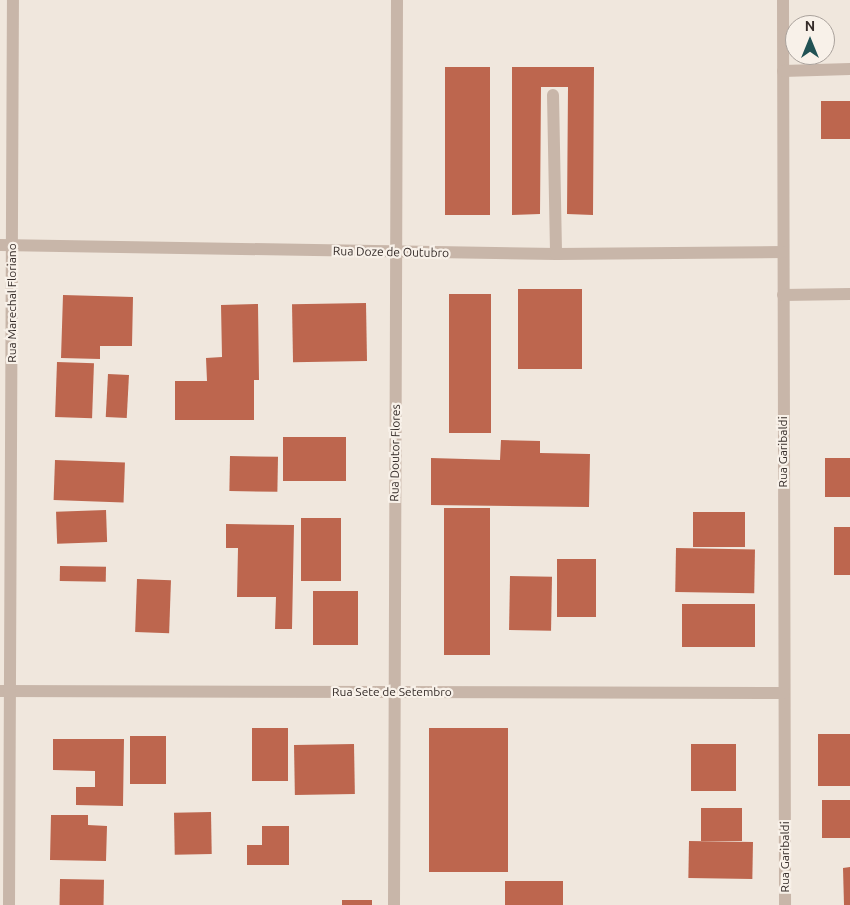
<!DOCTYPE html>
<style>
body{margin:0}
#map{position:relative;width:850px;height:905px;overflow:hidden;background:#f0e7dd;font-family:Ubuntu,sans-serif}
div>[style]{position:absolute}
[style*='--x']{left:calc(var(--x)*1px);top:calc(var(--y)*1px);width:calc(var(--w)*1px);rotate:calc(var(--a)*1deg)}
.building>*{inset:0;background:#bd664e;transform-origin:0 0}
.street>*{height:12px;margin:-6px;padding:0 6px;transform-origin:6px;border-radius:6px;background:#c8b6a9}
span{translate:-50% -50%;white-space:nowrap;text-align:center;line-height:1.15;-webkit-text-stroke:4.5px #f8f1e9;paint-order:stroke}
.street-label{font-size:12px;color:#352c29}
.north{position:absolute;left:785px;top:15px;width:50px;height:50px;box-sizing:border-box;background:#f8f1e9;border:1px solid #aaa29c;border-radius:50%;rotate:0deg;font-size:14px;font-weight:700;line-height:20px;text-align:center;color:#352c29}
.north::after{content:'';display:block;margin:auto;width:18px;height:22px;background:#215254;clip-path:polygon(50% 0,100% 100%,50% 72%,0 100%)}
</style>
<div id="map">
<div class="building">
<div style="left:445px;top:67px;width:45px;height:148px"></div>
<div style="clip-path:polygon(512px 67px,594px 67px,593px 215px,567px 214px,568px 87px,541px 87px,540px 214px,512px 215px)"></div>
<div style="left:821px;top:101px;width:29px;height:38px"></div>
<div style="left:518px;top:289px;width:64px;height:80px"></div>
<div style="left:449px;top:294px;width:42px;height:139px"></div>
<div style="clip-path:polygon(63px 295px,133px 297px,132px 346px,100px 346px,100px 359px,61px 358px)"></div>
<div style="left:366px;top:303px;width:58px;height:74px;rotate:89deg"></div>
<div style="clip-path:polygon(258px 304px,259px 380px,254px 380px,254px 420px,175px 420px,175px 381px,207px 381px,206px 358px,222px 357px,221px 305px)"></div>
<div style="left:57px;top:362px;width:37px;height:55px;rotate:2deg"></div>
<div style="left:108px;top:374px;width:21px;height:43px;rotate:3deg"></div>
<div style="left:283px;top:437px;width:63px;height:44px"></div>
<div style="clip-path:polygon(501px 440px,540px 441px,540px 453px,590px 454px,589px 507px,431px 505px,431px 458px,500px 460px)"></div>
<div style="left:230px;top:456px;width:48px;height:35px;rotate:1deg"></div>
<div style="left:825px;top:458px;width:25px;height:39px"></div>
<div style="left:55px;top:460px;width:70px;height:40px;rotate:2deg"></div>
<div style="left:444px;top:508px;width:46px;height:147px"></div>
<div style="left:106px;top:510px;width:32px;height:50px;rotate:88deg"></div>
<div style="left:693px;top:512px;width:52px;height:35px"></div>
<div style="left:341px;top:518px;width:63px;height:40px;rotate:90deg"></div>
<div style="clip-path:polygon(226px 524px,294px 525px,292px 629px,275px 629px,276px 597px,237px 597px,238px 548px,226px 548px)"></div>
<div style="left:850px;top:527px;width:48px;height:16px;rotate:90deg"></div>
<div style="left:676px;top:548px;width:79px;height:44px;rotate:1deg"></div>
<div style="left:557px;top:559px;width:39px;height:58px"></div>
<div style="left:60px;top:566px;width:46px;height:15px;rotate:1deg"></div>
<div style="left:510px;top:576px;width:42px;height:54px;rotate:1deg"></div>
<div style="left:137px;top:579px;width:34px;height:53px;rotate:2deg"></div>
<div style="left:313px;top:591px;width:45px;height:54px"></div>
<div style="left:682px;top:604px;width:73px;height:43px"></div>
<div style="left:252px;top:728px;width:36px;height:53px"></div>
<div style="left:429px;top:728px;width:79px;height:144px"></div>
<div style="left:850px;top:734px;width:52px;height:32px;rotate:90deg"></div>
<div style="left:130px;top:736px;width:36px;height:48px"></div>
<div style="clip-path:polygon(53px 739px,124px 739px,123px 806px,76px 805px,76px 787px,95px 787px,95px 771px,53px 770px)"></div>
<div style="left:354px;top:744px;width:50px;height:60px;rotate:89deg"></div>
<div style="left:691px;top:744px;width:45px;height:47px"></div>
<div style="left:850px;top:800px;width:38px;height:28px;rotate:90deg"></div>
<div style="left:701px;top:808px;width:41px;height:33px"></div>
<div style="left:211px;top:812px;width:42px;height:37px;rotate:89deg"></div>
<div style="clip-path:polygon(51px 815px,88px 815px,88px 825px,107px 826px,106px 861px,50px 860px)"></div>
<div style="clip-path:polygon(262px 826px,289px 826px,289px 865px,247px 865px,247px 845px,262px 845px)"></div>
<div style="left:689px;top:841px;width:64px;height:37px;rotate:1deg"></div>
<div style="clip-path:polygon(850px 867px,850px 905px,844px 905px,843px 868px)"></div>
<div style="left:60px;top:879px;width:44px;height:26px;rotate:1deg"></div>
<div style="left:505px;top:881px;width:58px;height:24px"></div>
<div style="left:342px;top:900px;width:30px;height:5px"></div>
</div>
<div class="street">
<div style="--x:783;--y:0;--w:905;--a:89.87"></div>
<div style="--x:783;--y:71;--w:67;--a:-1.7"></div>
<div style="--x:553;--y:95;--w:159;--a:88.9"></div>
<div style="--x:0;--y:245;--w:556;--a:0.93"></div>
<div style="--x:556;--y:254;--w:227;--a:-0.5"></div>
<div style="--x:783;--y:295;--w:67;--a:-0.9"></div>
<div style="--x:0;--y:691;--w:784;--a:0.15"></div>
<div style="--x:9;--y:905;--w:905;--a:-89.75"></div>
<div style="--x:394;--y:905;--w:905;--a:-89.81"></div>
</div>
<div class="street-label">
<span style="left:391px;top:252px;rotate:1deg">Rua Doze de Outubro</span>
<span style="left:12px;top:303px;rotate:-90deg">Rua Marechal Floriano</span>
<span style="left:783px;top:452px;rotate:-90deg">Rua Garibaldi</span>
<span style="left:395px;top:453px;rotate:-89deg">Rua Doutor Flores</span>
<span style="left:392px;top:692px">Rua Sete de Setembro</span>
<span style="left:785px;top:857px;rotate:-90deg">Rua Garibaldi</span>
</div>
<div class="north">N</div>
</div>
